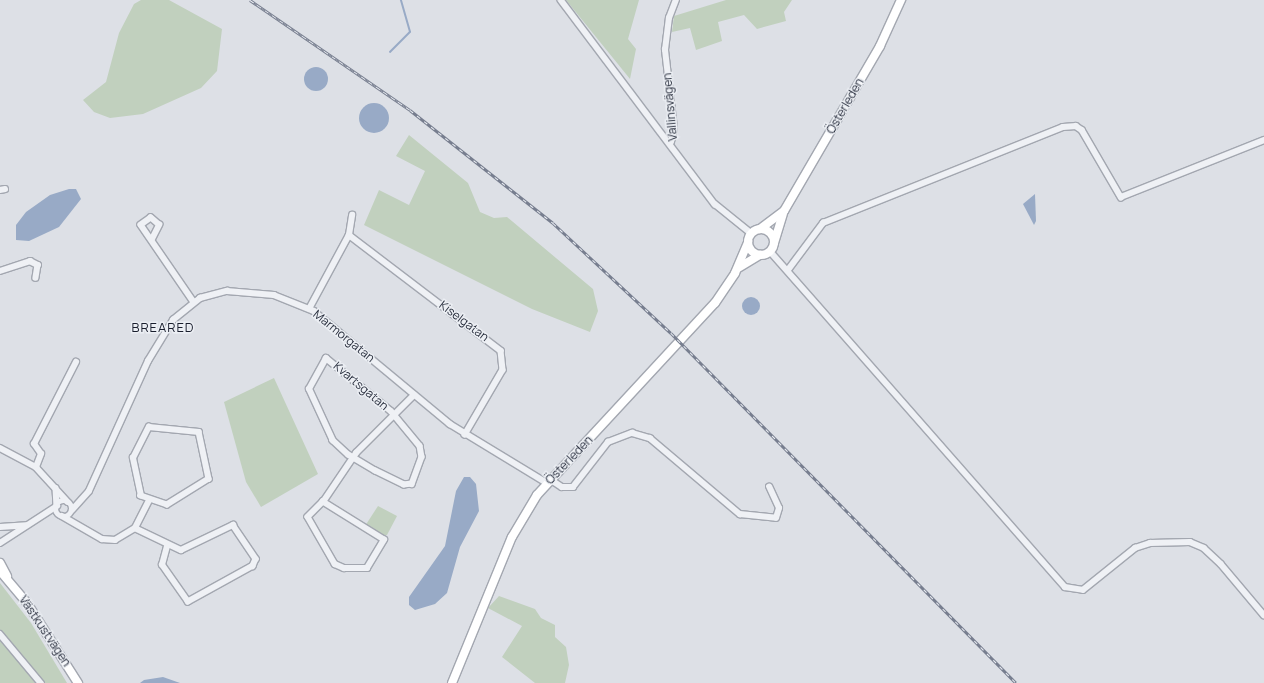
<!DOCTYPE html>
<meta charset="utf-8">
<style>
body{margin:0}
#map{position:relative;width:1264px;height:683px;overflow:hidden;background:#dde0e6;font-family:Manrope,sans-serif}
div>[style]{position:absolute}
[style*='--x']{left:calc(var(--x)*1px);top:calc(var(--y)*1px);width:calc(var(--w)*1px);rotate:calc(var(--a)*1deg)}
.green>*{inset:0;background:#c1d0be}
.water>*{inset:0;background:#98aac6}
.round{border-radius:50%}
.stream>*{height:1.5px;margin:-0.75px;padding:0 0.75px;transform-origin:0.75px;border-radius:0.75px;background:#98aac6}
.roads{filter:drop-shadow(1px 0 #a3a7b0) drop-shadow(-1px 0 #a3a7b0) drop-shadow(0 1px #a3a7b0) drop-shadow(0 -1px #a3a7b0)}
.street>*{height:5.5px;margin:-2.75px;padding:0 2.75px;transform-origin:2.75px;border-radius:2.75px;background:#eff1f5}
.street>.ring{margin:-2.75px;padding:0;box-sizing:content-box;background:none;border:5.5px solid #eff1f5;border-radius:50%}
.secondary>*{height:8px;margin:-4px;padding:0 4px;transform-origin:4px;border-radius:4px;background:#fff}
.secondary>.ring{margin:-4px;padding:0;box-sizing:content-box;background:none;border:8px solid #fff;border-radius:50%}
.rail>*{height:3px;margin-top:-1.5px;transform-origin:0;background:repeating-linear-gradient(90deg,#eceff4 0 4.5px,#777e8f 0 9px);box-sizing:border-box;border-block:1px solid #777e8f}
span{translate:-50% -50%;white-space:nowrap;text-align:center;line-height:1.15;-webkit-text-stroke:3px #eceff4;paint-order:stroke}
.street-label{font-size:12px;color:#272d3c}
.neighbourhood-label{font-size:13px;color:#191e2d;letter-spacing:1px}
</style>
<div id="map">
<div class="green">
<div style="clip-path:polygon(141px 0,169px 0,222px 29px,217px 71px,201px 88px,143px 114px,110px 118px,94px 112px,83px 100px,106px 82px,119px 33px,134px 4px)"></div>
<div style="clip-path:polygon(566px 0,639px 0,628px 39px,636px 49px,630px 79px)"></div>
<div style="clip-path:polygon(726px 0,792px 0,784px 12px,786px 21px,757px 29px,744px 15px,718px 22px,722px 41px,696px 50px,690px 28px,672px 32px,674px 16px)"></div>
<div style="clip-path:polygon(409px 135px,468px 183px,480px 212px,494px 218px,507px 217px,593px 289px,598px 311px,590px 332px,532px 309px,364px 225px,379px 190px,409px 205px,425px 171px,396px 156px)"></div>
<div style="clip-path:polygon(274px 378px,318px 474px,261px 507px,246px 482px,224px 402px)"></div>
<div style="clip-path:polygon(378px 506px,397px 516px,387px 535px,381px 535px,365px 526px)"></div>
<div style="clip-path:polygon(0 583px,31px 623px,67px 683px,0 683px)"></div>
<div style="clip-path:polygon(499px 596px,535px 609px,541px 618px,555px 625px,555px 637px,566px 647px,569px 665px,565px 683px,535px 683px,502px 657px,522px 626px,488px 608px)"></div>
</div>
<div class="water">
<div class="round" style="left:304px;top:67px;width:24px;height:24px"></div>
<div class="round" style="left:359px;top:103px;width:30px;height:30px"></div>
<div style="clip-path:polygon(69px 189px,76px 189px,81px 199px,59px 227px,29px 241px,16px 240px,16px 225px,26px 212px,50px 195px)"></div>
<div style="clip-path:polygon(1035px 194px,1036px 221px,1034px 225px,1023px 204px)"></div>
<div class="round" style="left:742px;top:297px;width:18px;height:18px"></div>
<div style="clip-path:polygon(464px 477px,470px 477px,476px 484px,479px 511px,460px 547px,447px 593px,435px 604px,415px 610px,409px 605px,409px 597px,445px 546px,456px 491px)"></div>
<div style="clip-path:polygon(163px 677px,180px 683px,140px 683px,144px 680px)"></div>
</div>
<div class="stream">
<div style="--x:390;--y:52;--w:28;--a:-45"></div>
<div style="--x:410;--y:32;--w:33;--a:-106"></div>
</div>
<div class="roads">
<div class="street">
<div style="--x:561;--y:0;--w:256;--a:53"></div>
<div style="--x:715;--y:204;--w:46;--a:38.9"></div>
<div style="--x:671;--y:142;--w:14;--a:-78"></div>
<div style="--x:674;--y:128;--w:79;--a:-96.6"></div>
<div style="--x:665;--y:50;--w:32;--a:-83"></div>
<div style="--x:669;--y:18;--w:19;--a:-69"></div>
<div style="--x:0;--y:190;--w:5;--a:-11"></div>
<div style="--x:349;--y:235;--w:191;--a:37.3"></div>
<div style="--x:501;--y:351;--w:19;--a:84"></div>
<div style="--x:503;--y:370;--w:75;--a:120.3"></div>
<div style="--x:152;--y:239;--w:16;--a:-63"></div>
<div style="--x:159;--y:225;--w:11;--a:-139"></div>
<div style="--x:151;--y:218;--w:12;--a:145"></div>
<div style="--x:141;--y:225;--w:93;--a:55.5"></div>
<div style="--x:770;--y:251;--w:447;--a:48.7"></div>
<div style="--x:1065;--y:587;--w:18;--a:9"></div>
<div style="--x:1083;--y:590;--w:67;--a:-38.9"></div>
<div style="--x:1135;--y:548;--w:16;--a:-18"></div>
<div style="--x:1150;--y:543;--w:40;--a:-1.4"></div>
<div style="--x:1190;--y:542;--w:15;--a:23"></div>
<div style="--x:1204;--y:548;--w:23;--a:43"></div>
<div style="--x:1221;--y:564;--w:67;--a:49.9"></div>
<div style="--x:788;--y:270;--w:59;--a:-53.3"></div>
<div style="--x:823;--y:223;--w:258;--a:-21.8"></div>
<div style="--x:1063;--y:127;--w:13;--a:-4"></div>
<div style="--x:1076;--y:126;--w:7;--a:34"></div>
<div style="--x:1082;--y:130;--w:78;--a:59.8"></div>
<div style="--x:1121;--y:197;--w:154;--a:-21.7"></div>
<div style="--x:0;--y:271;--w:32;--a:-18"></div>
<div style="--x:30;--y:261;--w:9;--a:27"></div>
<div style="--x:38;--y:265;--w:13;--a:99"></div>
<div style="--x:309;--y:309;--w:84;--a:-61.6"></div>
<div style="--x:349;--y:235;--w:20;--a:-81"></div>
<div style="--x:326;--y:358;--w:84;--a:39.2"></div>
<div style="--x:391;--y:411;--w:45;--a:50.4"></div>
<div style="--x:420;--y:446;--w:11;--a:80"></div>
<div style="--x:422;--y:457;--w:29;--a:110"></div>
<div style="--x:412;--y:484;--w:8;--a:173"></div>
<div style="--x:404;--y:485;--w:32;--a:-154"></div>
<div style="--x:375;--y:471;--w:31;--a:-149"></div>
<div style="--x:348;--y:455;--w:21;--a:-137"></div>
<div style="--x:333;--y:441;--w:57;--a:-114.8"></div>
<div style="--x:309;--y:389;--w:35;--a:-61"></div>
<div style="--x:149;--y:427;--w:50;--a:5.7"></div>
<div style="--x:199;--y:432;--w:48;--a:78"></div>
<div style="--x:209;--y:479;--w:49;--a:148.2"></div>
<div style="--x:167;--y:505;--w:28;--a:-161"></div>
<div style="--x:141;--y:496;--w:39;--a:-102"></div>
<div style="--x:133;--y:458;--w:35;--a:-63"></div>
<div style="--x:0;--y:448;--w:41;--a:27.8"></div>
<div style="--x:36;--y:467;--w:47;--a:47.6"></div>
<div style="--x:36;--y:467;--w:14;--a:-69"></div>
<div style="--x:41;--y:454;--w:12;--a:-125"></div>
<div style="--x:34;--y:444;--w:92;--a:-62.9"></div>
<div style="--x:550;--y:479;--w:14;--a:34"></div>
<div style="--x:562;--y:487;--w:11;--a:0"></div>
<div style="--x:573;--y:487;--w:57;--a:-52.1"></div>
<div style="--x:608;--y:442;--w:26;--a:-21"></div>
<div style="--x:632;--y:433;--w:19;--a:16"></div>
<div style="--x:650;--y:438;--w:118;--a:40.2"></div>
<div style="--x:740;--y:514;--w:36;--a:6"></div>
<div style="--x:776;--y:518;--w:10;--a:-73"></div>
<div style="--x:779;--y:508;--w:23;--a:-115"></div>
<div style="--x:56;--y:488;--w:17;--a:87"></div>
<div class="ring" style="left:56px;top:501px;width:10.5px;height:10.5px"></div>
<div style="--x:323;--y:502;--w:21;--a:135"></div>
<div style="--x:308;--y:517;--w:54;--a:60.1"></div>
<div style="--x:335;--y:564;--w:10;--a:24"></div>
<div style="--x:344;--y:568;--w:23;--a:0"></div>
<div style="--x:367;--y:568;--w:33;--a:-59"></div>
<div style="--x:384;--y:540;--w:72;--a:-148.1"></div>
<div style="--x:323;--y:502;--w:59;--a:-56"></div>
<div style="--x:356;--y:453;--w:82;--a:-45"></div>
<div style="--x:72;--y:510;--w:25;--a:-48"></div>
<div style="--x:89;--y:491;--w:143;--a:-65.6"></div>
<div style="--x:148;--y:361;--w:48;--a:-58.6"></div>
<div style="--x:173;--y:320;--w:35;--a:-39"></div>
<div style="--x:200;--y:298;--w:28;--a:-15"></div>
<div style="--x:227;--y:291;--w:47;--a:4.9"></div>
<div style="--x:274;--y:295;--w:43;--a:21.8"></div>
<div style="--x:314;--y:311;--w:177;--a:39.7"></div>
<div style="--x:450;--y:424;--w:114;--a:31.3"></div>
<div style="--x:62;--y:516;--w:46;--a:29.9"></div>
<div style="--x:102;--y:539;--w:13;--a:4"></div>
<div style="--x:115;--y:540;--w:23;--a:-31"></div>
<div style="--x:135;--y:528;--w:30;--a:-63"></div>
<div style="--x:0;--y:527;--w:26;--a:-4"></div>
<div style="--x:135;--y:528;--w:51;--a:25.6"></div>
<div style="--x:181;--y:550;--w:58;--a:-25.7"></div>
<div style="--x:233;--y:525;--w:41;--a:55.9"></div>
<div style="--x:256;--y:559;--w:8;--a:113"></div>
<div style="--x:253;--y:566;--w:74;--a:151"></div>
<div style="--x:188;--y:602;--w:45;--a:-125.1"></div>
<div style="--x:162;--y:565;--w:20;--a:-75"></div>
<div style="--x:0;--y:543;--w:68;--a:-33"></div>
<div style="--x:0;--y:634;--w:64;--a:50.1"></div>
</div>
<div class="secondary">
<div style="--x:760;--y:229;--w:30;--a:-37"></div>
<div style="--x:784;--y:211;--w:191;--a:-59.8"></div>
<div style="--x:880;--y:46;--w:51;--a:-65.5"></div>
<div class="ring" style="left:748px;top:229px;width:18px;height:18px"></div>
<div style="--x:774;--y:243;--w:30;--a:-73"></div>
<div style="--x:738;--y:268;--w:26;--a:-31"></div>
<div style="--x:0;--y:563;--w:15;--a:62"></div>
<div style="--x:0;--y:571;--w:42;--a:49.8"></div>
<div style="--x:27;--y:603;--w:95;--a:57.5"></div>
<div style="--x:452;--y:683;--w:158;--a:-67.7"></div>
<div style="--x:512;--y:537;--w:49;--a:-59.2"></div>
<div style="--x:537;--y:495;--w:262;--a:-47.2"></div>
<div style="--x:715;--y:303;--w:36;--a:-56"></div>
<div style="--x:735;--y:273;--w:34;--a:-67"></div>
</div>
</div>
<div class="rail">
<div style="--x:250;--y:0;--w:194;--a:34.5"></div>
<div style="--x:410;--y:110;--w:182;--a:38.3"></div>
<div style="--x:553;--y:223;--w:161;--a:43"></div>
<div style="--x:671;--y:333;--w:491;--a:45.4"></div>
</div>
<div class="street-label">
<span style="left:845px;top:106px;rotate:-60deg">Österleden</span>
<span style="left:670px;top:107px;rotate:-95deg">Vallinsvägen</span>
<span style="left:464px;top:321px;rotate:37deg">Kiselgatan</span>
<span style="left:344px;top:336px;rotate:39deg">Marmorgatan</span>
<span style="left:361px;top:386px;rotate:40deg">Kvartsgatan</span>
<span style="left:569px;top:460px;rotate:-46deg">Österleden</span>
<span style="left:45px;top:631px;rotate:56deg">Västkustvägen</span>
</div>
<div class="neighbourhood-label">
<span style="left:163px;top:327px">BREARED</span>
</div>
</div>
